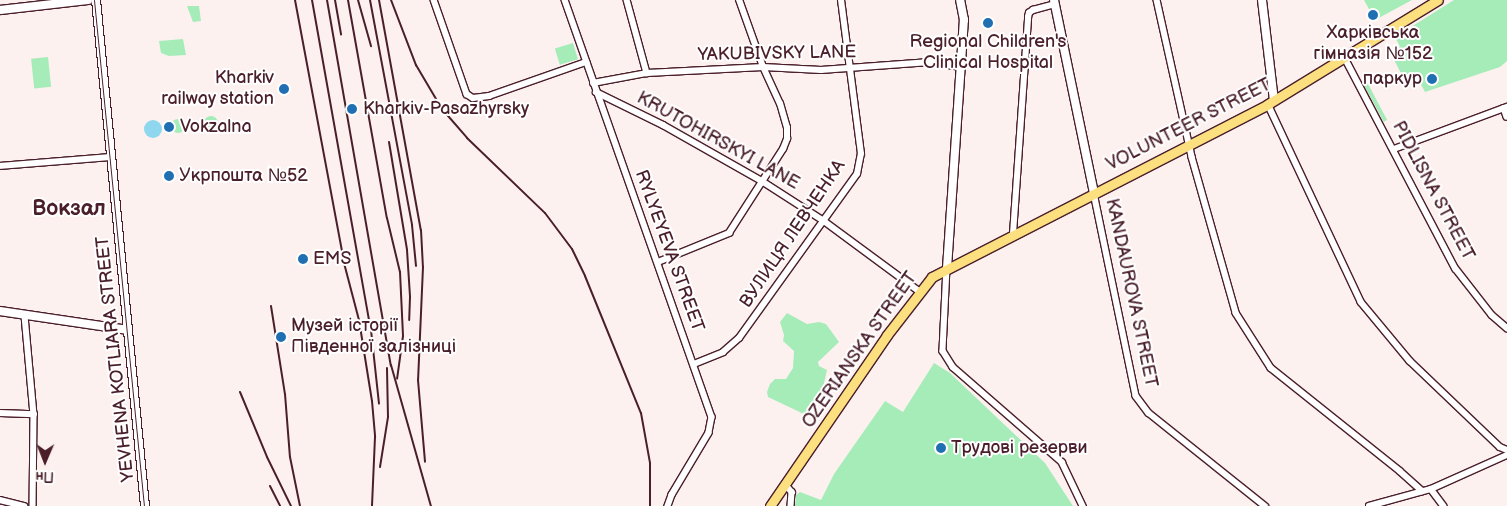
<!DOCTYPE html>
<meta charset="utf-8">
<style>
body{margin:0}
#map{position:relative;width:1507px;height:506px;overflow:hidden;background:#fdf1f0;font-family:"Balsamiq Sans",sans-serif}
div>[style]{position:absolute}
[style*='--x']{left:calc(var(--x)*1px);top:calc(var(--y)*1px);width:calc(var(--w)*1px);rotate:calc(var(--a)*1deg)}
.green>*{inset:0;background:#a5ecb9;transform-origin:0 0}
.round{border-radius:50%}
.water>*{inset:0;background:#8ed7ef}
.roads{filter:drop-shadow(1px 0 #4a1f2b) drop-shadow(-1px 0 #4a1f2b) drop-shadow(0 1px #4a1f2b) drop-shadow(0 -1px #4a1f2b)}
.street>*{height:5.5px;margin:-2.75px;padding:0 2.75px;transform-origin:2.75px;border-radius:2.75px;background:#fff}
.secondary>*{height:8px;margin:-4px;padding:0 4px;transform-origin:4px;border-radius:4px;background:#fff}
.primary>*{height:9px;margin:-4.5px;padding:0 4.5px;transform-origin:4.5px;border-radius:4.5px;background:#fce080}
.tram>*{height:1px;margin:-0.5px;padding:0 0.5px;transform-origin:0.5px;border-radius:0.5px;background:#4a1f2b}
.rail>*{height:2px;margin:-1px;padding:0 1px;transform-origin:1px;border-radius:1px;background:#4a1f2b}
.dots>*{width:14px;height:14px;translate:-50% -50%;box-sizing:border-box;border:2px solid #fff;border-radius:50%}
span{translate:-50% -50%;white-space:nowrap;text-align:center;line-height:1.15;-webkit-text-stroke:4px #fff;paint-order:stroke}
.poi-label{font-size:18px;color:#4a1f2b}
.right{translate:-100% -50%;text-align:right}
.left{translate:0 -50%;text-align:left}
.street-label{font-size:18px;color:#4a1f2b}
.district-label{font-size:22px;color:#4a1f2b;font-weight:700}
.north{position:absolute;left:20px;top:436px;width:50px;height:50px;-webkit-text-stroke:4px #fff;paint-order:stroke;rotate:181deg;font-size:14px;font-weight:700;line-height:20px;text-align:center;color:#4a1f2b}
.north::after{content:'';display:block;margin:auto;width:18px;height:22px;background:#4a1f2b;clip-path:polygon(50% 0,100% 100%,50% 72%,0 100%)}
</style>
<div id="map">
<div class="green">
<div style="clip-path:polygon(1364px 0,1412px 0,1375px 20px)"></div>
<div style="clip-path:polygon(1454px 0,1507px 0,1507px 61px,1500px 67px,1425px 92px,1416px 75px,1405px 81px,1390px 52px,1400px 47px,1395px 37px)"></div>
<div style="clip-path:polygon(187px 6px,199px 6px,201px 21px,193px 22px)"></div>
<div style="clip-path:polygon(183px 39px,186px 55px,169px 56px,161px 53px,159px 41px)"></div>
<div style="left:573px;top:43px;width:17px;height:19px;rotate:73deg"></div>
<div style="left:48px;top:57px;width:30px;height:17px;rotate:84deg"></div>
<div style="left:1367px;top:82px;width:43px;height:4px;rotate:62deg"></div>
<div class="round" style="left:204px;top:116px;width:14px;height:14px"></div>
<div class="round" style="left:171px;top:119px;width:14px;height:14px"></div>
<div style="clip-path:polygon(787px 313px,807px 324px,819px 322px,826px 324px,839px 342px,818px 362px,819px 366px,827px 370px,822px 392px,828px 401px,826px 405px,815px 404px,806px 415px,768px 397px,767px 392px,770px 384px,775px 379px,786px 379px,793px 368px,794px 351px,783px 341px,784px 335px,780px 322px)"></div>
<div style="clip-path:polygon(934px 363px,950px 373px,1045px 463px,1073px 506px,795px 506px,796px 495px,800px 492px,821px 500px,834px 474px,885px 401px,903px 412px)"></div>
</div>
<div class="water">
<div class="round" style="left:144px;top:120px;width:18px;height:18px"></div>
</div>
<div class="roads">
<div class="street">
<div style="--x:434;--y:0;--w:100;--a:70.7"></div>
<div style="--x:467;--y:94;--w:7;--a:34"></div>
<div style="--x:473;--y:98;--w:16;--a:-7"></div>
<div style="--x:489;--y:96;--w:103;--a:-19.3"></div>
<div style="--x:565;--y:0;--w:442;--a:70.6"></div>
<div style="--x:712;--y:417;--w:16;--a:101"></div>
<div style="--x:709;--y:433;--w:72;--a:120.8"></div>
<div style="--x:672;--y:495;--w:12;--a:110"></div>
<div style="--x:627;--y:0;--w:76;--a:74.7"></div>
<div style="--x:1157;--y:0;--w:161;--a:77.4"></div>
<div style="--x:1192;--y:157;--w:162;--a:74.2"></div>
<div style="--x:1236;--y:313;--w:65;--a:57.5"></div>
<div style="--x:1271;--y:368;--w:165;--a:38.6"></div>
<div style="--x:1400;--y:471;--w:30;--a:42"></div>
<div style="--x:1345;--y:58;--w:238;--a:62.3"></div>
<div style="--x:1456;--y:269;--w:58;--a:52"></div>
<div style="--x:1492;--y:315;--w:20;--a:41"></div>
<div style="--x:593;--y:83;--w:55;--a:-10.5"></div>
<div style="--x:647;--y:73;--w:116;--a:-3"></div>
<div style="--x:763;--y:67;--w:58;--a:3"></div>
<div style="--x:821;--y:70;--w:109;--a:-4.2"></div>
<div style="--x:930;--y:62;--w:31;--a:9"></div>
<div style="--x:596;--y:92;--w:75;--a:26.2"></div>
<div style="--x:663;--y:125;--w:114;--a:29.5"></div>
<div style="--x:762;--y:181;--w:74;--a:32.8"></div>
<div style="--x:824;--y:221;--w:118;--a:36.4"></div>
<div style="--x:1268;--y:104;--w:219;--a:64.8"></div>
<div style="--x:1361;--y:302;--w:77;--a:50.3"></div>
<div style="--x:1410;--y:361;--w:124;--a:43.7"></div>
<div style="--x:1500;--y:447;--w:8;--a:23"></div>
<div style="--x:1504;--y:108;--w:9;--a:72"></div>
<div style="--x:1394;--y:149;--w:121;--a:-20.4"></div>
<div style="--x:0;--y:166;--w:111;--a:-4.6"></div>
<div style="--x:1094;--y:193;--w:207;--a:78.3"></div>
<div style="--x:1136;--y:396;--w:21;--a:53"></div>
<div style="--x:1149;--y:413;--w:149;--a:38.7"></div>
<div style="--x:1013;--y:234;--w:218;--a:-86"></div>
<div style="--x:1028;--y:17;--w:4;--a:-76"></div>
<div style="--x:1029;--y:13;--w:5;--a:-37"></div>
<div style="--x:1033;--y:10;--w:23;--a:-15"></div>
<div style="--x:658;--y:262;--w:77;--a:-22.2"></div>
<div style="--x:729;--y:233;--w:100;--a:-57.3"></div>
<div style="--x:783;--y:149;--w:11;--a:-68"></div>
<div style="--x:787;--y:139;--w:11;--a:-90"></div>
<div style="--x:787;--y:128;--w:25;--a:-106"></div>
<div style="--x:780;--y:104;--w:41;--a:-114.7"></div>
<div style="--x:763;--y:67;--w:71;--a:-109.7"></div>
<div style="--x:947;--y:268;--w:83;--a:92.8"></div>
<div style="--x:943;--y:351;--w:19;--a:58"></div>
<div style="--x:953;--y:367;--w:145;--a:41.1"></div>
<div style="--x:1062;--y:462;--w:49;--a:64.5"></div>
<div style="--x:25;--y:316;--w:98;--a:84.8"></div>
<div style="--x:34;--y:414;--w:92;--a:90.6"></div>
<div style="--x:694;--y:364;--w:31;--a:-22"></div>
<div style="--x:723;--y:352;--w:21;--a:-41"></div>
<div style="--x:739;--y:338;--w:202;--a:-54.3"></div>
<div style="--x:857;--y:174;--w:20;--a:-79"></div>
<div style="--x:861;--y:154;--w:155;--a:-97.4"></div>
<div style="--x:0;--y:413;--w:34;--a:2"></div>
<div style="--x:785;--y:484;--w:11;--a:49"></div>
<div style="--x:792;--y:492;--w:14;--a:94"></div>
<div style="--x:1431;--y:489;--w:21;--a:53"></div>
<div style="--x:0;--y:500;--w:25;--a:14"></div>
<div style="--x:1369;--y:506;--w:64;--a:-15.3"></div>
<div style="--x:1431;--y:489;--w:83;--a:-24.1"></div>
</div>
<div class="secondary">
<div style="--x:96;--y:0;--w:508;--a:84.47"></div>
<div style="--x:1054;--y:0;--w:197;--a:78.3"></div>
<div style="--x:1262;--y:0;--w:101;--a:83.2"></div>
<div style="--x:0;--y:10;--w:89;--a:-6.5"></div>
<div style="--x:947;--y:268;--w:249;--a:-86.1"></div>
<div style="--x:964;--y:20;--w:20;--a:-101"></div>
<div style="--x:0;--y:311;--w:129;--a:8.4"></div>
</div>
<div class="primary">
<div style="--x:770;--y:506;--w:207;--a:-55.6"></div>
<div style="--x:887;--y:335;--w:73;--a:-52.2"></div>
<div style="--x:932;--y:277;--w:378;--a:-27.2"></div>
<div style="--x:1268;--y:104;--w:199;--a:-31.5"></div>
</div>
</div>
<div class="tram">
<div style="--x:94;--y:0;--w:508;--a:84.36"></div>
</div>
<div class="rail">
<div style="--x:295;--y:0;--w:268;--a:79.4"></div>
<div style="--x:344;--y:263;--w:59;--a:75.3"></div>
<div style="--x:359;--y:320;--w:82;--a:80.9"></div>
<div style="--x:372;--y:401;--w:36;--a:85"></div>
<div style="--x:375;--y:437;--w:69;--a:92.5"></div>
<div style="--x:312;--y:0;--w:335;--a:79.9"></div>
<div style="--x:371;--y:330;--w:74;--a:83.8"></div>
<div style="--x:327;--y:0;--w:371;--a:80.1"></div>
<div style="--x:391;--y:365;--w:147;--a:74.2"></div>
<div style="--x:335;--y:0;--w:35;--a:80"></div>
<div style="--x:348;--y:0;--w:221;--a:79.9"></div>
<div style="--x:387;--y:218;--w:56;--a:76.5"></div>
<div style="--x:400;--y:272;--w:64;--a:87.3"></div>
<div style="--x:403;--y:336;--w:43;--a:97.9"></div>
<div style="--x:358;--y:0;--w:48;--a:74.2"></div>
<div style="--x:370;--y:0;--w:229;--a:79.4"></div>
<div style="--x:412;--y:225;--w:41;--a:84.4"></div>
<div style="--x:379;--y:0;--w:234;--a:79.7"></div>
<div style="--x:421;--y:230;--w:37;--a:87"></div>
<div style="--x:423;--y:267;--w:113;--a:92.5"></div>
<div style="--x:418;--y:380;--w:82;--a:85.1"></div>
<div style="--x:391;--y:0;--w:70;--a:69"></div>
<div style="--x:416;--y:65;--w:51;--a:59.4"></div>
<div style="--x:442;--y:109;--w:38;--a:49"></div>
<div style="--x:467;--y:138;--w:108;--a:43.9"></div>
<div style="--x:545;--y:213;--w:45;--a:53.1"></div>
<div style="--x:572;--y:249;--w:30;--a:64"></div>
<div style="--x:585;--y:276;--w:148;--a:67.8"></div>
<div style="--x:641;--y:413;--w:51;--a:79.8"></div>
<div style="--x:650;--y:463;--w:43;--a:90"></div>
<div style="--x:389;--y:142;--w:109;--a:80.5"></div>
<div style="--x:407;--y:250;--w:47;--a:86.3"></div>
<div style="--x:410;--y:297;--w:23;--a:92"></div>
<div style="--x:271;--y:306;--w:89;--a:81"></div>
<div style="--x:285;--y:394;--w:63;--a:85.5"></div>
<div style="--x:290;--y:457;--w:50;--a:78.5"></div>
<div style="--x:240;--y:392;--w:70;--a:67.4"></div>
<div style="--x:267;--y:457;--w:55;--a:63.9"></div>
<div style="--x:380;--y:467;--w:51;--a:-80.9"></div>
<div style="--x:388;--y:417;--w:49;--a:-91.2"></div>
<div style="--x:270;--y:486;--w:22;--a:63"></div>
</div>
<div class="dots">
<div style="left:1373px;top:15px;background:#1f6fb2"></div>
<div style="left:988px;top:23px;background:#1f6fb2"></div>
<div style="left:1432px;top:79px;background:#1f6fb2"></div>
<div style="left:284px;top:89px;background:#1f6fb2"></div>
<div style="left:352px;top:109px;background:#1f6fb2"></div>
<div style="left:169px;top:127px;background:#1f6fb2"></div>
<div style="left:169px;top:176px;background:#1f6fb2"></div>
<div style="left:303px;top:259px;background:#1f6fb2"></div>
<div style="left:281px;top:337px;background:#1f6fb2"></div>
<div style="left:941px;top:448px;background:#1f6fb2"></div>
</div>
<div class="poi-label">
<span style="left:1373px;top:44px">Харківська<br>гімназія №152</span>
<span style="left:988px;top:53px">Regional Children's<br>Clinical Hospital</span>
<span class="right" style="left:274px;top:89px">Kharkiv<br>railway station</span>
<span class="right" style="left:1422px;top:79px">паркур</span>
<span class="left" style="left:363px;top:109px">Kharkіv-Pasazhyrsky</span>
<span class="left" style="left:180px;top:127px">Vokzalna</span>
<span class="left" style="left:179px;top:176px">Укрпошта №52</span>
<span class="left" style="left:313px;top:259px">EMS</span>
<span class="left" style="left:291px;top:337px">Музей історії<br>Південної залізниці</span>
<span class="left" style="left:951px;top:448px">Трудові резерви</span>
</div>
<div class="street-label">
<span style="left:777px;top:54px;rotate:-1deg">YAKUBIVSKY LANE</span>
<span style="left:1189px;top:125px;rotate:-27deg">VOLUNTEER STREET</span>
<span style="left:718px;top:141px;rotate:29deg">KRUTOHIRSKYI LANE</span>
<span style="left:1433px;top:191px;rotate:62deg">PIDLISNA STREET</span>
<span style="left:793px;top:234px;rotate:-56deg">ВУЛИЦЯ ЛЕВЧЕНКА</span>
<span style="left:669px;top:251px;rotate:70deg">RYLYEYEVA STREET</span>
<span style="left:1131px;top:293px;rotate:78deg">KANDAUROVA STREET</span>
<span style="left:860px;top:350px;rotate:-55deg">OZERIANSKA STREET</span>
<span style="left:116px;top:359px;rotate:-96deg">YEVHENA KOTLIARA STREET</span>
</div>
<div class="district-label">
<span style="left:69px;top:209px">Вокзал</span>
</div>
<div class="north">Пн</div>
</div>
